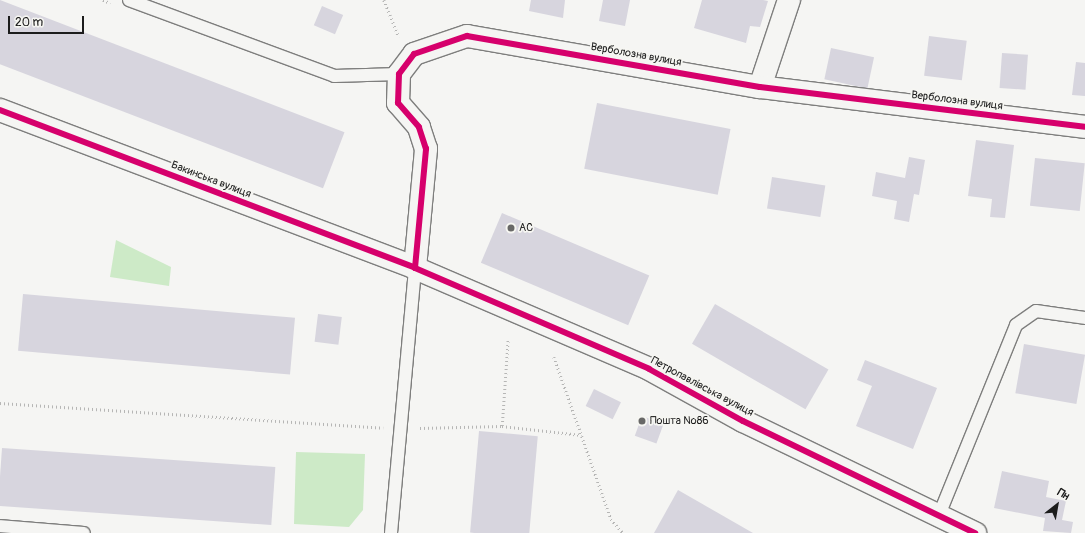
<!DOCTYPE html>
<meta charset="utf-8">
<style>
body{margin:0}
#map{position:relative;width:1085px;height:533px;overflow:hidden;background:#f5f5f3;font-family:Pangolin,sans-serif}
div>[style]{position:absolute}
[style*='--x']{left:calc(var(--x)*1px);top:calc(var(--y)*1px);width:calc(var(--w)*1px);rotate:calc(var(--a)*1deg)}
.green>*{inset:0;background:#cdeac7}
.building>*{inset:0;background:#d7d5de;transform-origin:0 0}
.path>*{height:2.5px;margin-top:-1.25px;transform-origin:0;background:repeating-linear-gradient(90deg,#b6b6b5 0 1px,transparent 0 4px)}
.roads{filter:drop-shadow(1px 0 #7e7e7d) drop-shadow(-1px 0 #7e7e7d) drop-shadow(0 1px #7e7e7d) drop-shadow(0 -1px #7e7e7d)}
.service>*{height:12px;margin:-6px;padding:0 6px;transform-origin:6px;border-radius:6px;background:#f5f5f3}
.minor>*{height:22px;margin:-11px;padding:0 11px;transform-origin:11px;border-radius:11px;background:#f5f5f3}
.tertiary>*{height:22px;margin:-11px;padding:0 11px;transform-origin:11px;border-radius:11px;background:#f5f5f3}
.cycleway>*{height:6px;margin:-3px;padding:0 3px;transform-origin:3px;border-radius:3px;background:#d6006c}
.dots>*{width:11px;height:11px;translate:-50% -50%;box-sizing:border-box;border:2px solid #f6f6f2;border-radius:50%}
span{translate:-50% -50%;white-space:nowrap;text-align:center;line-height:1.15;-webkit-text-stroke:3.5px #f6f6f2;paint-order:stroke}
.street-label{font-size:11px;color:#1c1c1c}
.poi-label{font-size:11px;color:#1c1c1c}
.left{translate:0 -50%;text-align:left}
.north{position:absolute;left:1037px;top:485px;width:40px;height:40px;-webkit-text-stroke:3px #f6f6f2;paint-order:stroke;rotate:31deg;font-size:11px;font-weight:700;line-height:16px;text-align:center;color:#1c1c1c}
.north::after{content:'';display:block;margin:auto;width:14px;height:18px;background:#1c1c1c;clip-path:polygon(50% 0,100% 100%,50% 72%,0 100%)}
.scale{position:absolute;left:8px;top:16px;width:76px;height:18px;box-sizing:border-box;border:2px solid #1c1c1c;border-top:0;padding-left:5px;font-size:12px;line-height:14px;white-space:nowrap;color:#1c1c1c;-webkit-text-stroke:3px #f6f6f2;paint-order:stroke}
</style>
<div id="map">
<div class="green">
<div style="clip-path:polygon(116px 240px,171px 267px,169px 286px,110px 277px)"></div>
<div style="clip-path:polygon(296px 452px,365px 454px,363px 510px,349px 527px,294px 524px)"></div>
</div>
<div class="building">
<div style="left:0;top:0;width:369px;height:60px;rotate:21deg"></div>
<div style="clip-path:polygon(531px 0,565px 0,563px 18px,529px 11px)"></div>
<div style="clip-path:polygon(603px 0,630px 0,625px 26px,599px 21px)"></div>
<div style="clip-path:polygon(702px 0,763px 0,768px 1px,760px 27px,750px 26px,746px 43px,694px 28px)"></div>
<div style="left:322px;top:6px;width:23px;height:21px;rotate:23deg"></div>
<div style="left:929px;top:36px;width:38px;height:40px;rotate:7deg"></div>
<div style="left:831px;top:48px;width:44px;height:32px;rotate:12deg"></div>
<div style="left:1002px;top:53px;width:26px;height:35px;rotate:4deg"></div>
<div style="clip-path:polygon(1076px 62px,1085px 63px,1085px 96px,1072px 95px)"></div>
<div style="left:597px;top:103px;width:136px;height:67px;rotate:11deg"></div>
<div style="clip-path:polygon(976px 140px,1014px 145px,1005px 218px,990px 217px,992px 199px,968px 196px)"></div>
<div style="clip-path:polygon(909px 157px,925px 160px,919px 195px,914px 194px,909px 222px,894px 219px,897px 201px,872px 196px,876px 172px,905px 178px)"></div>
<div style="left:1035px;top:158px;width:50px;height:48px;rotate:6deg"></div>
<div style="left:772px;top:177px;width:54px;height:32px;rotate:9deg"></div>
<div style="left:502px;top:213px;width:160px;height:54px;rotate:23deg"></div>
<div style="left:23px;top:294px;width:273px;height:57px;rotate:5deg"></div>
<div style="left:715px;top:304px;width:131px;height:46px;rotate:30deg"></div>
<div style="left:318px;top:314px;width:24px;height:28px;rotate:7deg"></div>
<div style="left:1024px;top:344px;width:62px;height:50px;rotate:10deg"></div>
<div style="clip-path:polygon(865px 360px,937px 388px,913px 449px,856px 426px,872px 386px,857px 380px)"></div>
<div style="left:594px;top:389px;width:30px;height:19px;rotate:26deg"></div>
<div style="left:642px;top:416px;width:23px;height:21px;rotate:20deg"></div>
<div style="left:479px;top:431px;width:59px;height:102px;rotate:5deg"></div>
<div style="left:2px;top:448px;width:274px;height:58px;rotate:4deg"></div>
<div style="clip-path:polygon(1002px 471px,1049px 481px,1046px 497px,1066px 501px,1062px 520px,1073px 522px,1071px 533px,1043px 531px,1045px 518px,994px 508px)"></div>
<div style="clip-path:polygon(678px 490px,753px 533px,654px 533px)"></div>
</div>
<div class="path">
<div style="--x:103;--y:0;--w:8;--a:23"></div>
<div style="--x:384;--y:0;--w:40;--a:68"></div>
<div style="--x:554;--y:357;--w:172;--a:70.6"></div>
<div style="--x:611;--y:519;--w:18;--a:49"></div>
<div style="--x:0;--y:403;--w:384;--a:3.7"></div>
<div style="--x:502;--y:426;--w:87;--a:-86.1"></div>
<div style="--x:420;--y:428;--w:82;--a:-1.4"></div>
<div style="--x:502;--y:426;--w:80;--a:6.5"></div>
</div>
<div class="roads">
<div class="service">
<div style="--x:129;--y:0;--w:219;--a:20.3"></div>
<div style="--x:334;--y:76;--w:65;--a:-1.8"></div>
<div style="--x:939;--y:515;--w:205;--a:-67.9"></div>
<div style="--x:1016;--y:325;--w:24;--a:-35"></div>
<div style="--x:1036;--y:311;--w:49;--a:8.1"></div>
<div style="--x:0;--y:526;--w:84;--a:4.8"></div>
<div style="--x:391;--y:533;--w:266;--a:-84.8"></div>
</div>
<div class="minor">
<div style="--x:760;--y:87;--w:92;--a:-71.6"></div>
<div style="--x:415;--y:268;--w:120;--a:-84.7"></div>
<div style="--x:426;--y:149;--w:23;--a:-108"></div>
<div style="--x:419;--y:127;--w:32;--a:-131"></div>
<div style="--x:398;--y:103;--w:29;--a:-88"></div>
<div style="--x:399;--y:74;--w:25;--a:-53"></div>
<div style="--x:414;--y:54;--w:56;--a:-18.8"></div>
<div style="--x:467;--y:36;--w:297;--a:9.9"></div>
<div style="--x:760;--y:87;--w:327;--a:7"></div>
</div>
<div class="tertiary">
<div style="--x:0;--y:110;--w:444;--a:20.8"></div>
<div style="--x:415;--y:268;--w:255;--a:23.3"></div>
<div style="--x:649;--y:369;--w:107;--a:29"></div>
<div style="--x:743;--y:421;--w:258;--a:25.8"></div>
</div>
</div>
<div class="cycleway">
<div style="--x:0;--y:110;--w:444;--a:20.8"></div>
<div style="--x:415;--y:268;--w:255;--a:23.3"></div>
<div style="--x:649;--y:369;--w:107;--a:29"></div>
<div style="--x:743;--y:421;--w:258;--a:25.8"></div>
<div style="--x:415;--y:268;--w:120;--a:-84.7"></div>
<div style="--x:426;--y:149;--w:23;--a:-108"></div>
<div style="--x:419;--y:127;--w:32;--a:-131"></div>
<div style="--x:398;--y:103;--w:29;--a:-88"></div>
<div style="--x:399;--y:74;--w:25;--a:-53"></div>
<div style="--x:414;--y:54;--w:56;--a:-18.8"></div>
<div style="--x:467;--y:36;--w:297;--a:9.9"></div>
<div style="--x:760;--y:87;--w:327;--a:7"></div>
</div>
<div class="dots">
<div style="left:511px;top:228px;background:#686867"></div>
<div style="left:642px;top:421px;background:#686867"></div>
</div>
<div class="street-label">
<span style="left:636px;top:55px;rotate:10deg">Верболозна вулиця</span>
<span style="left:957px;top:101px;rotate:7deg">Верболозна вулиця</span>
<span style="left:211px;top:180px;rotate:21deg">Бакинська вулиця</span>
<span style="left:702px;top:387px;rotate:28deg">Петропавлівська вулиця</span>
</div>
<div class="poi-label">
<span class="left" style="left:519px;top:228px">АС</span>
<span class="left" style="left:650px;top:421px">Пошта №86</span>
</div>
<div class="north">Пн</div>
<div class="scale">20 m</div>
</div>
